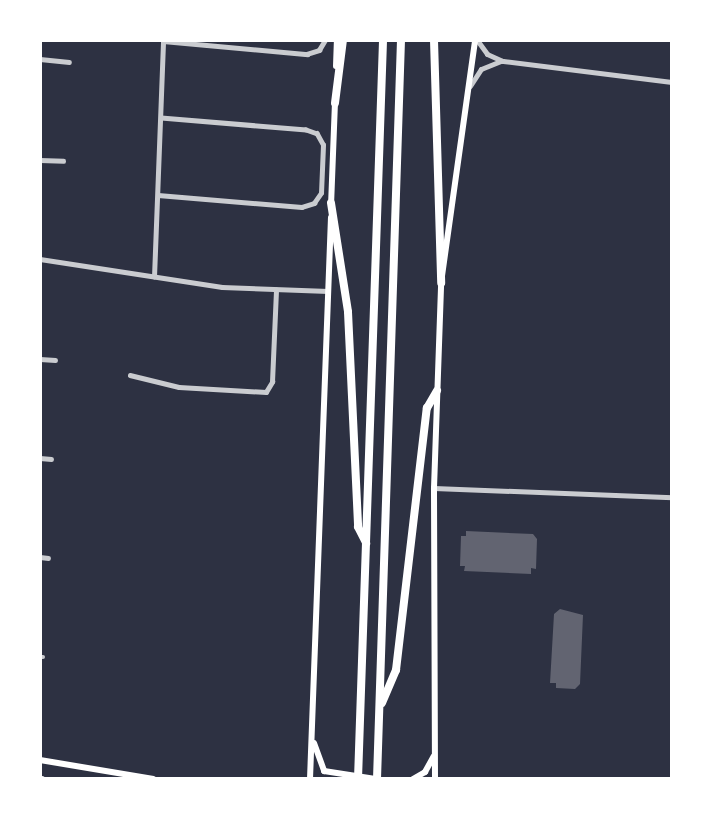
<!DOCTYPE html>
<style>
body{margin:0}
#map{position:relative;width:712px;height:819px;overflow:hidden;background:#2d3142;font-family:Ubuntu,sans-serif}
div>[style]{position:absolute}
[style*='--x']{left:calc(var(--x)*1px);top:calc(var(--y)*1px);width:calc(var(--w)*1px);rotate:calc(var(--a)*1deg)}
.building>*{inset:0;background:#626471}
.minor>*{height:4.5px;margin:-2.25px;padding:0 2.25px;transform-origin:2.25px;border-radius:2.25px;background:#caccd0}
.tertiary>*{height:5px;margin:-2.5px;padding:0 2.5px;transform-origin:2.5px;border-radius:2.5px;background:#caccd0}
.secondary>*{height:6px;margin:-3px;padding:0 3px;transform-origin:3px;border-radius:3px;background:#fff}
.motorway>*{height:8px;margin:-4px;padding:0 4px;transform-origin:4px;border-radius:4px;background:#fff}
span{translate:-50% -50%;white-space:nowrap;text-align:center;line-height:1.15;-webkit-text-stroke:5px #fff;paint-order:stroke}
.frame{position:absolute;inset:0;border:42px solid #fff;pointer-events:none}
</style>
<div id="map">
<div class="building">
<div style="clip-path:polygon(466px 531px,533px 534px,537px 539px,536px 569px,531px 568px,531px 574px,464px 571px,465px 566px,460px 566px,461px 536px,466px 536px)"></div>
<div style="clip-path:polygon(560px 609px,583px 615px,580px 684px,575px 689px,556px 688px,556px 683px,550px 683px,554px 614px)"></div>
</div>
<div class="minor">
<div style="--x:163;--y:41;--w:145;--a:5.2"></div>
<div style="--x:307;--y:54;--w:13;--a:-18"></div>
<div style="--x:319;--y:50;--w:12;--a:-59"></div>
<div style="--x:40;--y:59;--w:29;--a:6"></div>
<div style="--x:40;--y:160;--w:23;--a:2"></div>
<div style="--x:158;--y:195;--w:144;--a:4.8"></div>
<div style="--x:302;--y:207;--w:13;--a:-18"></div>
<div style="--x:314;--y:203;--w:12;--a:-55"></div>
<div style="--x:321;--y:193;--w:48;--a:-87.6"></div>
<div style="--x:323;--y:145;--w:13;--a:-119"></div>
<div style="--x:317;--y:134;--w:12;--a:-160"></div>
<div style="--x:306;--y:130;--w:145;--a:-175.3"></div>
<div style="--x:40;--y:259;--w:184;--a:8.7"></div>
<div style="--x:222;--y:287;--w:106;--a:2.2"></div>
<div style="--x:154;--y:277;--w:237;--a:-87.8"></div>
<div style="--x:40;--y:359;--w:15;--a:4"></div>
<div style="--x:130;--y:375;--w:50;--a:13.8"></div>
<div style="--x:179;--y:387;--w:87;--a:3.3"></div>
<div style="--x:266;--y:392;--w:12;--a:-59"></div>
<div style="--x:272;--y:382;--w:92;--a:-87.5"></div>
<div style="--x:40;--y:458;--w:11;--a:5"></div>
<div style="--x:434;--y:488;--w:238;--a:2.2"></div>
<div style="--x:40;--y:557;--w:8;--a:7"></div>
<div style="--x:40;--y:657;--w:3;--a:0"></div>
</div>
<div class="tertiary">
<div style="--x:477;--y:40;--w:17;--a:54"></div>
<div style="--x:487;--y:54;--w:17;--a:24"></div>
<div style="--x:503;--y:61;--w:170;--a:7.1"></div>
<div style="--x:470;--y:86;--w:20;--a:-57"></div>
<div style="--x:481;--y:69;--w:22;--a:-22"></div>
</div>
<div class="secondary">
<div style="--x:336;--y:66;--w:26;--a:-88"></div>
<div style="--x:331;--y:206;--w:104;--a:-87.8"></div>
<div style="--x:314;--y:743;--w:30;--a:70"></div>
<div style="--x:324;--y:771;--w:52;--a:8.9"></div>
<div style="--x:40;--y:760;--w:115;--a:9.5"></div>
<div style="--x:40;--y:779;--w:2;--a:0"></div>
<div style="--x:310;--y:779;--w:562;--a:-87.86"></div>
<div style="--x:413;--y:779;--w:14;--a:-30"></div>
<div style="--x:425;--y:772;--w:18;--a:-61"></div>
<div style="--x:435;--y:779;--w:291;--a:-90.2"></div>
<div style="--x:434;--y:488;--w:205;--a:-88"></div>
<div style="--x:441;--y:283;--w:245;--a:-82"></div>
</div>
<div class="motorway">
<div style="--x:434;--y:40;--w:243;--a:88.3"></div>
<div style="--x:335;--y:103;--w:64;--a:-82.8"></div>
<div style="--x:331;--y:203;--w:110;--a:81.1"></div>
<div style="--x:348;--y:312;--w:215;--a:87.3"></div>
<div style="--x:358;--y:527;--w:18;--a:63"></div>
<div style="--x:382;--y:703;--w:36;--a:-67"></div>
<div style="--x:396;--y:670;--w:264;--a:-83.3"></div>
<div style="--x:427;--y:408;--w:20;--a:-60"></div>
<div style="--x:358;--y:779;--w:739;--a:-88.06"></div>
<div style="--x:377;--y:779;--w:739;--a:-88.14"></div>
</div>
<div class="frame"></div>
</div>
